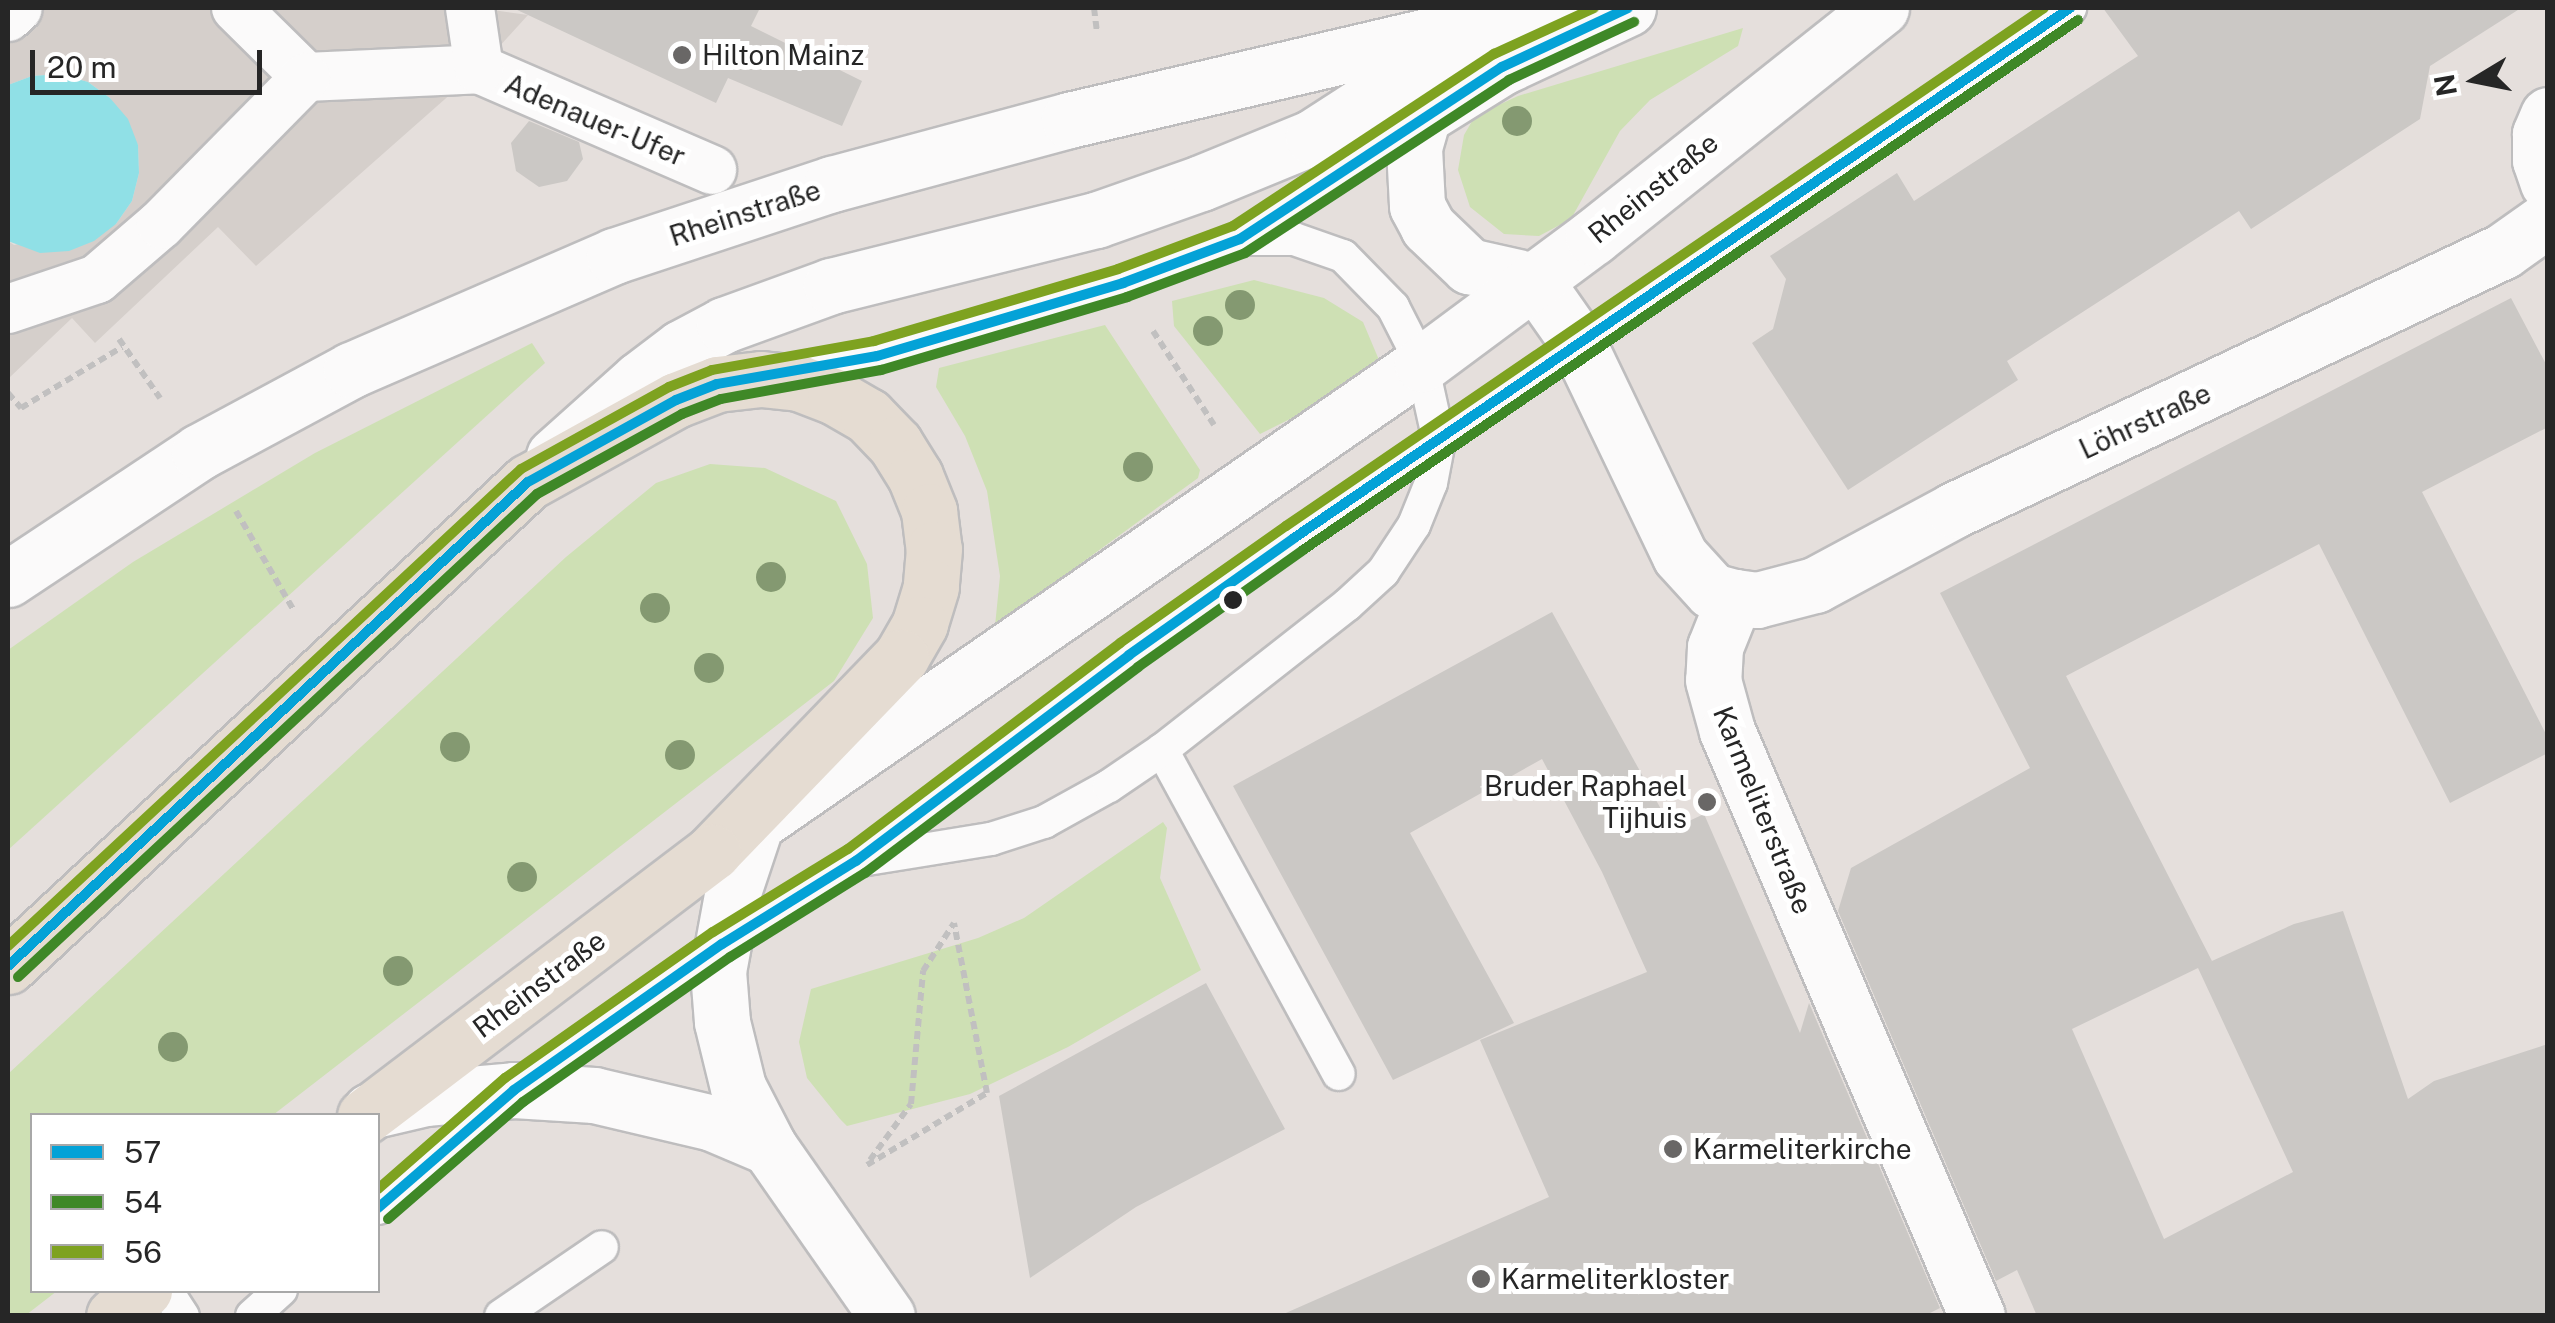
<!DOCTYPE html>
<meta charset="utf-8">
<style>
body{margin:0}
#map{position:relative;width:2555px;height:1323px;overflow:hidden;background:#e5dfdc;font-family:"Public Sans",sans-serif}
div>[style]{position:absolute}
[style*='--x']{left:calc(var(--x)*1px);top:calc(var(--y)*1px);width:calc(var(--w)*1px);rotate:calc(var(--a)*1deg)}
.green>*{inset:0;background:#cee0b4}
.plaza>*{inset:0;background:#d5cfcb}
.water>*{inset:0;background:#90e0e6}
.building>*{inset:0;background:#cbc8c5}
.path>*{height:6px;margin-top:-3px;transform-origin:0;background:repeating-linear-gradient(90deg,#c1c0c0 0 8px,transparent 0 13px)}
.roads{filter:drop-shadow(2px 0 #bebdbe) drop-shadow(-2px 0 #bebdbe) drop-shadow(0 2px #bebdbe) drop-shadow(0 -2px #bebdbe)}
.service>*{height:32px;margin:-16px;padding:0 16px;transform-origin:16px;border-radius:16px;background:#fbfafa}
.pedestrian>*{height:48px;margin:-24px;padding:0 24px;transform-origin:24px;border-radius:24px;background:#fbfafa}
.minor>*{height:55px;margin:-27.5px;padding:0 27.5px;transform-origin:27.5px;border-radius:27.5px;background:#fbfafa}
.secondary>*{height:55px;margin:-27.5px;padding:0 27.5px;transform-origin:27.5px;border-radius:27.5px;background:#fbfafa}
.primary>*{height:55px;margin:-27.5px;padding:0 27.5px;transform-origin:27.5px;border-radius:27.5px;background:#e5dcd2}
.bus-1>*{height:10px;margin:-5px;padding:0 5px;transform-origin:5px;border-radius:5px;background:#04a2d7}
.bus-2>*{height:10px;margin:-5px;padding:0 5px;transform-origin:5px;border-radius:5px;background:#3f8827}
.bus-3>*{height:10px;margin:-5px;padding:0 5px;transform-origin:5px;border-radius:5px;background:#7ea220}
.trees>*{width:30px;height:30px;margin:-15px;border-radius:50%;background:#849971}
.dots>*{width:28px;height:28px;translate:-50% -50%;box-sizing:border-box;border:5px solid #fff;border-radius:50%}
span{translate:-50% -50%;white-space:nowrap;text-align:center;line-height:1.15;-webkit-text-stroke:10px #fff;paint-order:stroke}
.poi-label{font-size:28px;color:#262626}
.left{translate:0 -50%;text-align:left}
.right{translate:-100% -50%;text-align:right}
.street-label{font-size:28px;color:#262626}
.frame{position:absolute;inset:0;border:10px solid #262626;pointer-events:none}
.legend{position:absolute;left:30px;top:1113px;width:350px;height:180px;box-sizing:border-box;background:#fff;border:2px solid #a8a8a8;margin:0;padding:12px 18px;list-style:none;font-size:30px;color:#262626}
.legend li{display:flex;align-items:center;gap:20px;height:50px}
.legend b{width:50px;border:2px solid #a8a8a8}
.north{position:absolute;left:2425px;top:30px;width:100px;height:100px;-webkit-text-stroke:8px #fff;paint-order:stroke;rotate:260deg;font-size:28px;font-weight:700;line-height:40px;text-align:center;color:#262626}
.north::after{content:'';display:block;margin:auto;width:35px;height:45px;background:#262626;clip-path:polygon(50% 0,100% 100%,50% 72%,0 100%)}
.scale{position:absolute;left:30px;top:50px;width:232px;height:45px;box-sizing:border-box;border:5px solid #262626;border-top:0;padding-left:12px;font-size:30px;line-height:35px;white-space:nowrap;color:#262626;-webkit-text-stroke:8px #fff;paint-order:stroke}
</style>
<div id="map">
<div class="green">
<div style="clip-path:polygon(1743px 28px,1738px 46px,1650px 100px,1620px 131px,1571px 219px,1539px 236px,1504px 234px,1470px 207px,1458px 170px,1464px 135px,1475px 116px,1518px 96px)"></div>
<div style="clip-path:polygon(1254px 280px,1324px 298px,1363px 322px,1379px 360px,1300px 414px,1260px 434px,1174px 326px,1172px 301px)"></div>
<div style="clip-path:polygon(1105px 325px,1200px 470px,1198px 478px,995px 626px,1000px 576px,987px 491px,965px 436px,936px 387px,939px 368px)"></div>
<div style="clip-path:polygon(532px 343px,545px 363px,8px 850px,8px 650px,133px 562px,315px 453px)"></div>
<div style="clip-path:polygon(710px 464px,765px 468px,836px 501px,867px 564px,873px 618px,834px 681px,273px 1115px,32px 1116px,32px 1290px,57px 1291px,26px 1315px,8px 1315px,8px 1074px,566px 557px,656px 483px)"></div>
<div style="clip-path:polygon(1163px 822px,1167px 828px,1160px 878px,1201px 970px,1068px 1047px,970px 1094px,847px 1126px,840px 1119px,807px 1078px,799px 1042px,811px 989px,978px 938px,1024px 918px)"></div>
</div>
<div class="plaza">
<div style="clip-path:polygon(8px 8px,479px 8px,528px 15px,479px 69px,256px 266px,218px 227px,95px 343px,72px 318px,9px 378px,8px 241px,14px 245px,116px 224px,132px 201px,139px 173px,138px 145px,110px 98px,88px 82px,60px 74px,32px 76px,8px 85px)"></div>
</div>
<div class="water">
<div style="clip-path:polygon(60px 74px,88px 82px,110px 98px,128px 119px,138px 145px,139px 173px,132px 201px,116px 224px,94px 241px,69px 251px,40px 253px,8px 241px,8px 85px,32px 76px)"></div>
</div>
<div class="building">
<div style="clip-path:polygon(513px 8px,760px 8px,751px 26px,862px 81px,842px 126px,728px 78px,716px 103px)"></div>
<div style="clip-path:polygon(2103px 8px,2521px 8px,2430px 66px,2420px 119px,2251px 229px,2239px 211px,2007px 361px,2018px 380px,1848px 490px,1752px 343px,1773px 329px,1786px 279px,1770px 256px,1897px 173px,1914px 201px,2138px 56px)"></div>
<div style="clip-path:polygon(529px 121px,579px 142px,583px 159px,567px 181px,539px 187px,516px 171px,511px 143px)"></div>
<div style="clip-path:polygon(evenodd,2511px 298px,2548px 368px,2548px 427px,2422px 492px,2548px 738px,2548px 753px,2450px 803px,2319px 544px,2066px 676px,2212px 961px,2203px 965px,2294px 924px,2343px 911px,2408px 1099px,2434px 1081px,2548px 1044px,2548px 1316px,2037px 1316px,2017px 1270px,1996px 1281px,1838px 911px,1851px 868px,2030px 768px,1940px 593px,2511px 298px,2198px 968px,2293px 1172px,2164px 1239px,2072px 1029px,2198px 968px)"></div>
<div style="clip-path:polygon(1552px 612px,1672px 829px,1704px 814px,1800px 1033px,1809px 1003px,1940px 1308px,1924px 1316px,1279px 1316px,1549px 1197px,1480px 1040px,1647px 972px,1602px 872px,1542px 759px,1410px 833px,1514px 1023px,1393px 1080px,1233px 786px)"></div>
<div style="clip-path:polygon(1206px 983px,1285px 1129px,1136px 1207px,1030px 1278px,999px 1096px)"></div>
</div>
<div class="path">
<div style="--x:1094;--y:8;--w:24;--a:83"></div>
<div style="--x:1153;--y:331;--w:112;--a:57"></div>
<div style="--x:119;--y:339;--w:72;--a:55.2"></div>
<div style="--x:8;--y:393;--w:20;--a:49"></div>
<div style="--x:21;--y:408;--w:118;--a:-31.1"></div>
<div style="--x:236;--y:511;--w:113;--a:59.8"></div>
<div style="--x:870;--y:1160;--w:69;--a:-53.8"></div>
<div style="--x:911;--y:1104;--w:134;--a:-84.8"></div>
<div style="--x:923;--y:971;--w:57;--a:-57.1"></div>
<div style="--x:867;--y:1165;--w:140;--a:-31"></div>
<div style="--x:987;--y:1093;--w:173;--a:-101"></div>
</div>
<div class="roads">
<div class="service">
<div style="--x:790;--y:373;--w:89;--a:-11.1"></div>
<div style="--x:877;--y:356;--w:257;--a:-16.5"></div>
<div style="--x:1123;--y:283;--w:125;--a:-20.6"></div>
<div style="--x:1240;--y:239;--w:220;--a:-33.9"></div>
<div style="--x:1162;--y:750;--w:369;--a:61.4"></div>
<div style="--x:861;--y:860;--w:132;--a:-9.2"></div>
<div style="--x:991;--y:839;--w:56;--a:-17.8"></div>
<div style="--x:1044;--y:822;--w:74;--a:-29"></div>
<div style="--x:1109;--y:786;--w:64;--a:-34.2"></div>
<div style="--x:1162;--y:750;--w:235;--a:-38.1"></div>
<div style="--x:1347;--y:605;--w:49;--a:-42.5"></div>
<div style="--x:1383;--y:572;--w:56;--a:-56.6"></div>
<div style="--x:1414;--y:525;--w:45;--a:-68"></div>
<div style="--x:1431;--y:483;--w:43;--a:-79.2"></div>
<div style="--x:1439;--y:441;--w:79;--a:-102.4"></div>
<div style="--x:1422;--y:364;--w:64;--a:-117"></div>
<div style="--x:1393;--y:307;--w:71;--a:-134.4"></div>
<div style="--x:1343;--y:256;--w:52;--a:-160.9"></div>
<div style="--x:1294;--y:239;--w:54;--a:180"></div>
<div style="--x:378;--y:1208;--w:180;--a:-40.9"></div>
<div style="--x:514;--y:1090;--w:254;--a:-35.1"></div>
<div style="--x:722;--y:944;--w:158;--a:-31.8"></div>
<div style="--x:856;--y:861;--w:342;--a:-37"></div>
<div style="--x:1129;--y:655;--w:202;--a:-35.3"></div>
<div style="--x:1294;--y:538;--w:940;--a:-34.33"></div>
<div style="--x:166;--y:1290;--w:31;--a:57"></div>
<div style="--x:252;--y:1316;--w:39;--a:-42"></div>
<div style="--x:501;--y:1316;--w:122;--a:-34.3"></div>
</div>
<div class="pedestrian">
<div style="--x:236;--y:8;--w:98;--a:44.6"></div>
<div style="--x:306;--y:77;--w:173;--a:-2.6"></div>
<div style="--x:479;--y:69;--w:254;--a:23.4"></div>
<div style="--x:470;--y:8;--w:62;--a:81.6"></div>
<div style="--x:8;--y:17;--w:13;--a:-42"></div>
<div style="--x:8;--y:309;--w:94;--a:-18.6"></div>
<div style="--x:97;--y:279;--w:84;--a:-40.7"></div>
<div style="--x:161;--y:224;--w:206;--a:-45.4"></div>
</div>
<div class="minor">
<div style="--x:1628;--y:8;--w:139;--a:154.9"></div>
<div style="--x:1502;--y:67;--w:93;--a:148.2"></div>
<div style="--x:1423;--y:116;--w:33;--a:106"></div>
<div style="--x:1414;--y:148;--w:58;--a:87"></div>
<div style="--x:1417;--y:206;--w:24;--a:62"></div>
<div style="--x:1428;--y:227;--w:57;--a:43.6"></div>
<div style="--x:1469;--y:266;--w:68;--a:12.8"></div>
<div style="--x:1535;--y:281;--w:73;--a:55"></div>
<div style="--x:1577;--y:341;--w:238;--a:64.4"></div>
<div style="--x:1680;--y:556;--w:47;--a:47.6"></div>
<div style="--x:1712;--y:591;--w:24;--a:15"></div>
<div style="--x:1735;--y:597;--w:22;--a:8"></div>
<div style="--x:1757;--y:600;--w:60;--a:-14.5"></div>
<div style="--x:1815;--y:585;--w:158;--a:-28.3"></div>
<div style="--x:1954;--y:510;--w:607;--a:-25.26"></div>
<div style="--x:2503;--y:251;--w:55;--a:-35.4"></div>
<div style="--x:2548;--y:115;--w:21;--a:113"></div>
<div style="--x:2540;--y:134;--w:26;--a:90"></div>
<div style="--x:2540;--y:160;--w:24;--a:71"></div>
<div style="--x:1735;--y:597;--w:54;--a:111.8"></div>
<div style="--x:1715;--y:647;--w:33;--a:93"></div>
<div style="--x:1713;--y:680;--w:53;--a:74.6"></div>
<div style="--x:1727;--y:731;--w:636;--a:66.86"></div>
<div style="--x:756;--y:823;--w:76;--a:108.4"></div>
<div style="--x:732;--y:895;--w:77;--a:100.4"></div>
<div style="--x:718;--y:971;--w:51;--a:85.5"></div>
<div style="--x:722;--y:1022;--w:67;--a:76.2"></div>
<div style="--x:738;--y:1087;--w:68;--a:62.7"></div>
<div style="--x:769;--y:1147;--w:206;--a:55.1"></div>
<div style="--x:370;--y:1111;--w:57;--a:-13.3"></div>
<div style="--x:425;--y:1098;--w:89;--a:-5.1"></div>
<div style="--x:514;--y:1090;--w:80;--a:3.6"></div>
<div style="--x:594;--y:1095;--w:121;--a:13.3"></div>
<div style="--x:712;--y:1123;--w:62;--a:22.8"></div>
</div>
<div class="secondary">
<div style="--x:554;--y:456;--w:114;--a:-41.8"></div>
<div style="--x:639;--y:380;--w:53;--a:-37.3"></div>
<div style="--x:681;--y:348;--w:49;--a:-28.1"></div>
<div style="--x:724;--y:325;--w:114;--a:-20"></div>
<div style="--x:831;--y:286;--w:273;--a:-14"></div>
<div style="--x:1096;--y:220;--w:111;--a:-19.4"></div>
<div style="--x:1201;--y:183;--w:121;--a:-22.3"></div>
<div style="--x:1313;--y:137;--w:169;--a:-32.9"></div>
<div style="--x:8;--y:579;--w:229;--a:-33.6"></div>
<div style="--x:199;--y:452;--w:173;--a:-28.3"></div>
<div style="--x:351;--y:370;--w:287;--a:-23.4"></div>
<div style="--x:614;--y:256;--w:230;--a:-18.3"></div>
<div style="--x:832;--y:184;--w:245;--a:-15.1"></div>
<div style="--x:1069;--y:120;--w:490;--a:-13.2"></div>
<div style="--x:761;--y:820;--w:803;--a:-34.6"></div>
<div style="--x:1422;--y:364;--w:213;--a:-36.6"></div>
<div style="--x:1593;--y:237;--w:368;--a:-38.5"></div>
</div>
<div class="primary">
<div style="--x:8;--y:966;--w:710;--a:-42.95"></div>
<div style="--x:528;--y:482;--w:169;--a:-29"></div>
<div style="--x:676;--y:400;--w:44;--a:-21.3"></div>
<div style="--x:717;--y:384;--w:44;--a:-6.5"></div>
<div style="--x:761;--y:379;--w:38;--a:6"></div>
<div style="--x:799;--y:383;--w:39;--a:21"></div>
<div style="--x:835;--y:397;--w:38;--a:30"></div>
<div style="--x:868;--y:416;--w:39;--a:46"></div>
<div style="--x:895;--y:444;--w:38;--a:58"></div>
<div style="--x:915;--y:476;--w:38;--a:68"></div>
<div style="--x:929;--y:511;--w:38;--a:83"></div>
<div style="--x:934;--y:549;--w:38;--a:95"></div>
<div style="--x:931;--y:587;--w:39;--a:107"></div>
<div style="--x:920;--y:624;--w:38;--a:120"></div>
<div style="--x:901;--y:657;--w:271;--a:134"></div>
<div style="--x:713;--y:852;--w:437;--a:142.8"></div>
<div style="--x:114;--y:1316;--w:40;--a:-41"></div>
</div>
</div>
<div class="bus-1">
<div style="--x:8;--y:966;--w:710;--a:-42.95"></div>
<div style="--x:528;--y:482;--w:169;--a:-29"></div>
<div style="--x:676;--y:400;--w:44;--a:-21.3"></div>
<div style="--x:717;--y:384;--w:162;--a:-9.9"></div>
<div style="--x:877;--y:356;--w:257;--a:-16.5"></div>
<div style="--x:1123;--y:283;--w:125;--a:-20.6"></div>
<div style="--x:1240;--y:239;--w:313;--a:-33.3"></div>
<div style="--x:1502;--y:67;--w:139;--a:-25.1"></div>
<div style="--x:378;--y:1208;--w:180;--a:-40.9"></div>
<div style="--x:514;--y:1090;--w:254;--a:-35.1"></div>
<div style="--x:722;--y:944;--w:158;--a:-31.8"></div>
<div style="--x:856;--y:861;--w:342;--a:-37"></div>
<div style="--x:1129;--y:655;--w:202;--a:-35.3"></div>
<div style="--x:1294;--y:538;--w:940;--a:-34.33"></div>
</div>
<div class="bus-2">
<div style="--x:18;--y:977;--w:709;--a:-42.94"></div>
<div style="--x:537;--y:494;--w:166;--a:-28.9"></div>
<div style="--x:682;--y:414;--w:42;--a:-21"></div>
<div style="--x:721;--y:399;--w:163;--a:-10.3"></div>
<div style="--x:881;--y:370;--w:257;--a:-16.5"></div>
<div style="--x:1127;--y:297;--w:126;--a:-20.4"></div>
<div style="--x:1245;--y:253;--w:316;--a:-33.2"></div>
<div style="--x:1509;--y:80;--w:138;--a:-24.9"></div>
<div style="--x:388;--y:1219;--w:179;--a:-40.9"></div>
<div style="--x:523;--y:1102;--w:253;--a:-35"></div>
<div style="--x:730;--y:957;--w:159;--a:-31.9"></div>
<div style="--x:865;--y:873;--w:342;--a:-37"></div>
<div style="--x:1138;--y:667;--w:202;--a:-35.3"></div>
<div style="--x:1303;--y:550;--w:939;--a:-34.37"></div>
</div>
<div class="bus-3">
<div style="--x:8;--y:946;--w:700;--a:-42.92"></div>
<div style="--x:521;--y:469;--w:169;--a:-29"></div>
<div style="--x:669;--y:387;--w:46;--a:-21.6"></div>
<div style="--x:712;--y:370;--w:165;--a:-10.1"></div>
<div style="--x:874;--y:341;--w:254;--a:-16.4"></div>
<div style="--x:1118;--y:269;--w:123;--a:-20.5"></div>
<div style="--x:1233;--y:226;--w:313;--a:-33.4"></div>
<div style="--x:1494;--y:54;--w:110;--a:-24.7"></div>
<div style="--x:378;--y:1189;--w:169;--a:-41.2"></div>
<div style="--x:505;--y:1078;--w:254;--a:-35.1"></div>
<div style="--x:713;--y:932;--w:158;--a:-31.6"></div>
<div style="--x:848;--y:849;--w:341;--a:-37.1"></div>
<div style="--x:1120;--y:643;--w:203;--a:-35.2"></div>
<div style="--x:1286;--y:526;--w:918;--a:-34.35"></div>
</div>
<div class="trees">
<div style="left:1517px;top:121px"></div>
<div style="left:1240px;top:305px"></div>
<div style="left:1208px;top:331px"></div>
<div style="left:1138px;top:467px"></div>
<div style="left:771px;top:577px"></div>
<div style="left:655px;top:608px"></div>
<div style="left:709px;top:668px"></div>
<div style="left:455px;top:747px"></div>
<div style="left:680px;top:755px"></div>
<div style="left:522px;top:877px"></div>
<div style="left:398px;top:971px"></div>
<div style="left:173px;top:1047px"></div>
</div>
<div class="dots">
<div style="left:682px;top:55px;background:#696766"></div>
<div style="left:1233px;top:600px;background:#262626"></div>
<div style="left:1707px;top:802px;background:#696766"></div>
<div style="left:1673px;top:1149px;background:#696766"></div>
<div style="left:1481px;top:1279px;background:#696766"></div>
</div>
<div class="poi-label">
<span class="left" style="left:702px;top:55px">Hilton Mainz</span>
<span class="right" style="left:1687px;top:802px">Bruder Raphael<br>Tijhuis</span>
<span class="left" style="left:1693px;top:1149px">Karmeliterkirche</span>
<span class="left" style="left:1501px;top:1279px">Karmeliterkloster</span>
</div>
<div class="street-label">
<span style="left:595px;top:120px;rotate:23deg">Adenauer-Ufer</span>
<span style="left:1653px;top:188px;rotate:-39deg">Rheinstraße</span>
<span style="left:745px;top:213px;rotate:-18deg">Rheinstraße</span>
<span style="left:2145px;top:421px;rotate:-25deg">Löhrstraße</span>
<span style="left:1763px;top:810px;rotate:68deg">Karmeliterstraße</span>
<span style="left:539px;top:984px;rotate:-37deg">Rheinstraße</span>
</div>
<div class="frame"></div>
<ul class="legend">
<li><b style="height:12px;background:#04a2d7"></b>57</li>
<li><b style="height:12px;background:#3f8827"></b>54</li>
<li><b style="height:12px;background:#7ea220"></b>56</li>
</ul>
<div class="north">N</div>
<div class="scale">20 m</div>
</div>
